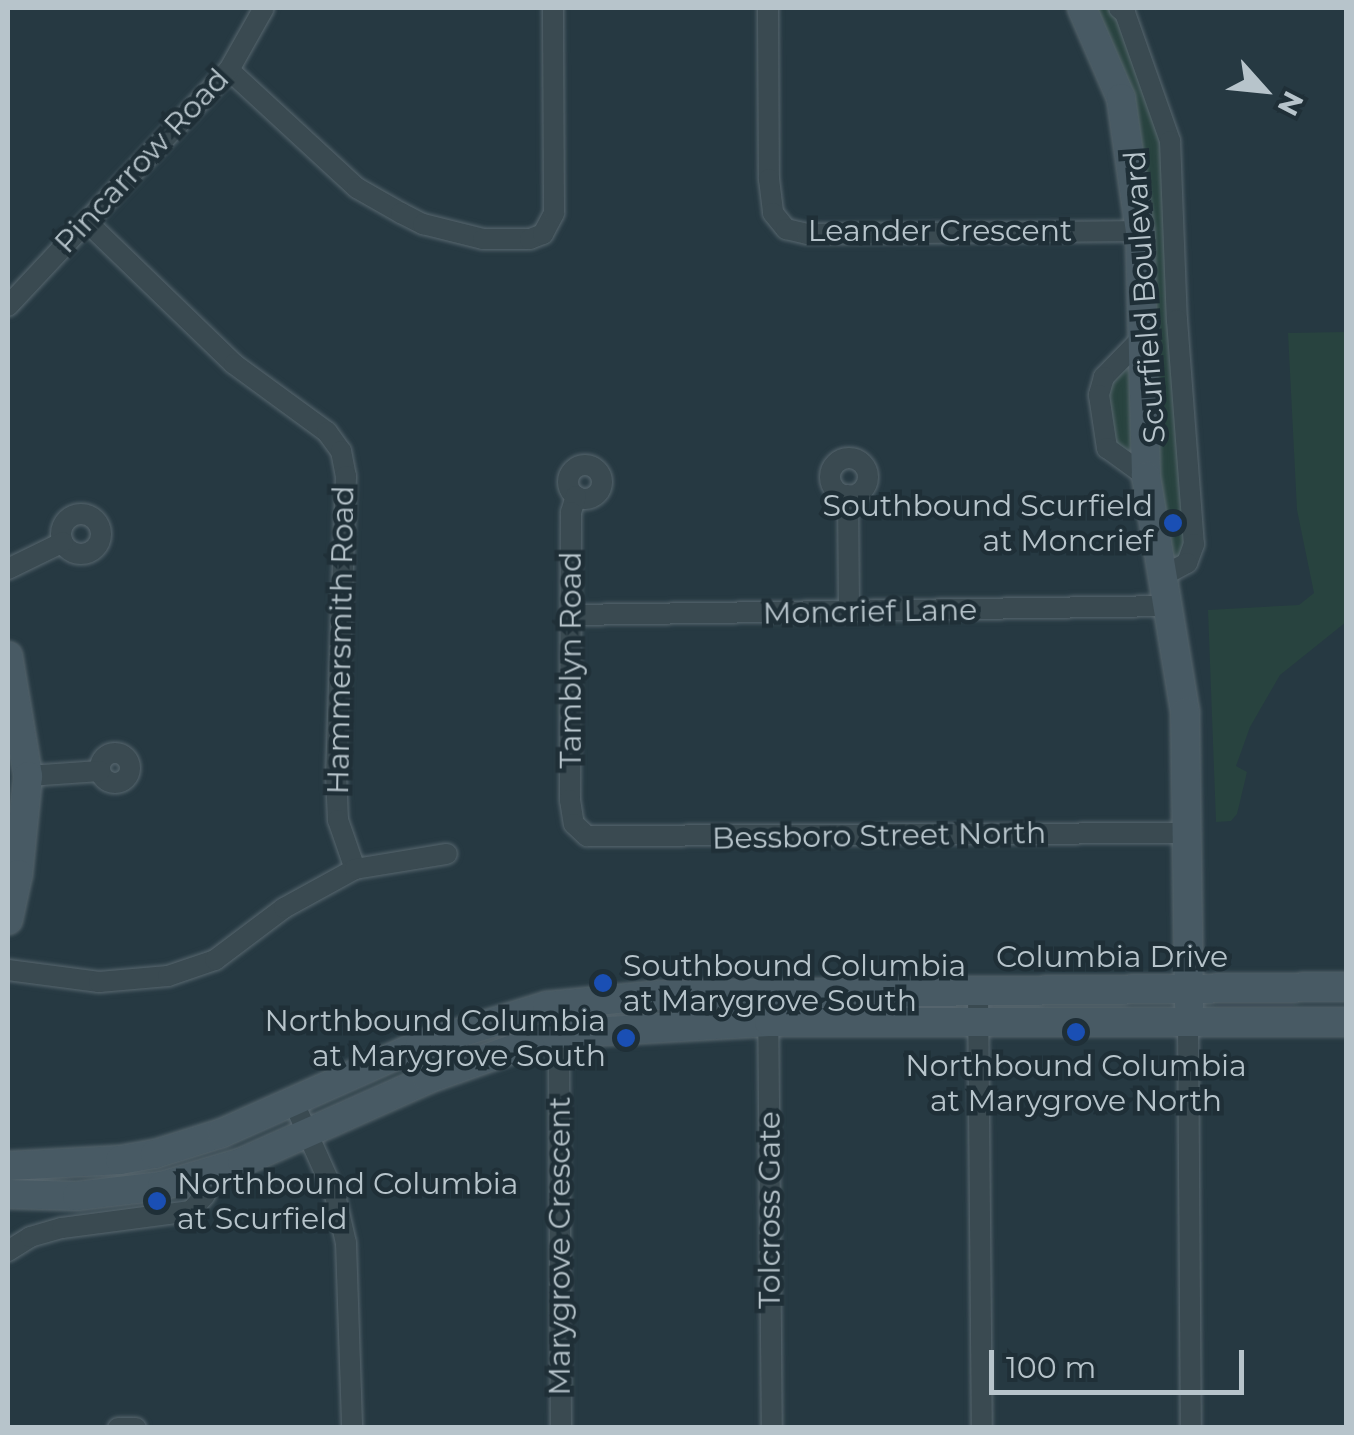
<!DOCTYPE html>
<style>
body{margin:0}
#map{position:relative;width:1354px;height:1435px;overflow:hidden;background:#263942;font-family:Montserrat,sans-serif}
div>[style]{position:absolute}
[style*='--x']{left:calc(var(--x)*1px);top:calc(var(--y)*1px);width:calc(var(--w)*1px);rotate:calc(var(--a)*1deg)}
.green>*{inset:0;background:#28433f}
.roads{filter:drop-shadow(0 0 2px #58676f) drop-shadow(0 0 2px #58676f)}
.street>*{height:20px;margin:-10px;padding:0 10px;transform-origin:10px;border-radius:10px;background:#3a4a51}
.street>.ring{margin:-10px;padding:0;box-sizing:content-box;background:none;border:20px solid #3a4a51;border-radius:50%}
.secondary>*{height:28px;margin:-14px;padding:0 14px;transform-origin:14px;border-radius:14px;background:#485a64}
.dots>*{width:28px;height:28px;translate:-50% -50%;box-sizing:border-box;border:5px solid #1f2f37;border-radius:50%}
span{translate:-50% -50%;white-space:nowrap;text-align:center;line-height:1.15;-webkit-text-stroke:9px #1f2f37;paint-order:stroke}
.street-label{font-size:30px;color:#b7c4cb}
.poi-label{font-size:30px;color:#b7c4cb}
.right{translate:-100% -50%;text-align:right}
.left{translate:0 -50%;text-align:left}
.frame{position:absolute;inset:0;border:10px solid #b7c4cb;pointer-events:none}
.north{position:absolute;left:1214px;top:40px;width:100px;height:100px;-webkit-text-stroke:8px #1f2f37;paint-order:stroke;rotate:117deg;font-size:28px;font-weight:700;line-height:40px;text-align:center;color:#b7c4cb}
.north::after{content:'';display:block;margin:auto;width:35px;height:45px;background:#b7c4cb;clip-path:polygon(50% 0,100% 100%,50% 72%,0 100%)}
.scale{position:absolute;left:989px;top:1350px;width:255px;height:45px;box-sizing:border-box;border:5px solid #b7c4cb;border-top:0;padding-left:12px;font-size:30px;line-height:35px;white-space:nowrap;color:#b7c4cb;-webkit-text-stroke:8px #1f2f37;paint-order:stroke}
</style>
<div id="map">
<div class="green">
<i style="clip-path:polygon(1082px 8px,1119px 8px,1170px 141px,1194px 544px,1163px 576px,1146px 476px,1107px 448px,1099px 395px,1140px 340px,1121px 98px)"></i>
<i style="clip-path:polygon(1346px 332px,1346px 622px,1280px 675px,1250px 727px,1236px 766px,1247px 772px,1237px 814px,1231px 821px,1216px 822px,1208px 610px,1299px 605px,1314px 593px,1297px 510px,1288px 333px)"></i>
</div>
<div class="roads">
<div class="street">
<i style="--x:768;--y:8;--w:171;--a:89.7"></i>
<i style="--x:769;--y:179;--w:34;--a:83"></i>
<i style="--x:773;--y:213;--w:21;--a:51"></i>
<i style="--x:786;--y:229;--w:22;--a:13"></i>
<i style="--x:807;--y:234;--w:333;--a:-0.5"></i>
<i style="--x:1119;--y:8;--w:8;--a:40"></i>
<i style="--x:1125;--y:13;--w:136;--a:70.6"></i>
<i style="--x:1170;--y:141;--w:179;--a:87.8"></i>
<i style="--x:1177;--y:320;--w:225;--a:85.7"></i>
<i style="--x:1194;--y:544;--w:20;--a:110"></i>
<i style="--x:1187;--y:563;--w:27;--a:152"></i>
<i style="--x:229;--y:70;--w:174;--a:42.7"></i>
<i style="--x:357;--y:188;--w:51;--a:29.6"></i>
<i style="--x:401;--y:213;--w:25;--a:27"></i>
<i style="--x:423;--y:224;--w:62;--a:14"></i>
<i style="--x:483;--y:239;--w:47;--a:0"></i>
<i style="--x:530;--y:239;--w:14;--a:-21"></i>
<i style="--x:543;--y:234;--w:24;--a:-62"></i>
<i style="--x:554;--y:213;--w:205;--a:-90.3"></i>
<i style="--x:88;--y:223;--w:203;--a:44"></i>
<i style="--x:234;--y:364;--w:115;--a:36.2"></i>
<i style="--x:327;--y:432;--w:24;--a:54"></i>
<i style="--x:341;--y:451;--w:25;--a:79"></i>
<i style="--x:346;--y:476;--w:297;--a:91.9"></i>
<i style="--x:336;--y:773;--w:47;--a:87.6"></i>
<i style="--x:338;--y:820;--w:52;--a:70.9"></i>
<i style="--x:8;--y:306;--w:323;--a:-46.9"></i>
<i style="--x:229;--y:70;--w:71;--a:-60.6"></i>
<i style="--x:1140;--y:340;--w:52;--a:134.2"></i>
<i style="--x:1104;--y:377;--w:19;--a:106"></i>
<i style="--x:1099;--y:395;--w:54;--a:81.4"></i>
<i style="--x:1107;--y:448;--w:48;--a:35.7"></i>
<i class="ring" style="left:830px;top:458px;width:18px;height:18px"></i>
<i class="ring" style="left:568px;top:465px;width:14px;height:14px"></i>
<i style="--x:848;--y:495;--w:116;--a:89.5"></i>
<i style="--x:576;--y:496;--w:17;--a:107"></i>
<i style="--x:571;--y:512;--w:288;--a:90.2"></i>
<i style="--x:570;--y:800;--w:24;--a:81"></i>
<i style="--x:574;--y:824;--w:18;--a:43"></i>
<i style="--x:587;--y:836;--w:603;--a:-0.29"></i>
<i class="ring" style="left:61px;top:514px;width:20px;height:20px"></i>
<i style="--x:8;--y:569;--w:61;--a:-26.1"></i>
<i style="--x:571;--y:615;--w:597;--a:-0.86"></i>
<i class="ring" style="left:100px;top:753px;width:10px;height:10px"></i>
<i style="--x:28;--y:776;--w:72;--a:-4"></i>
<i style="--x:8;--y:970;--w:92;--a:7.5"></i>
<i style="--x:99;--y:982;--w:69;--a:-5"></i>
<i style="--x:168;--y:976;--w:50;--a:-18.8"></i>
<i style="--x:215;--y:960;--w:86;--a:-37"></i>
<i style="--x:284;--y:908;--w:81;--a:-28.8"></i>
<i style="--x:355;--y:869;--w:93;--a:-9.3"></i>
<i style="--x:978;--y:991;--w:437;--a:89.5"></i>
<i style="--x:768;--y:993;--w:435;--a:89.5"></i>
<i style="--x:1188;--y:1022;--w:406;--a:89.6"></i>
<i style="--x:552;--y:1023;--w:36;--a:79"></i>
<i style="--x:559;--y:1058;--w:370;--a:89.7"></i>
<i style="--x:294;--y:1103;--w:101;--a:66"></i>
<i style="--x:335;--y:1195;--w:49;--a:77.1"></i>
<i style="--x:346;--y:1243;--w:185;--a:88.1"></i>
<i style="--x:8;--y:1251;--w:26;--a:-32"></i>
<i style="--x:30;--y:1237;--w:33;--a:-16"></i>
<i style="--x:62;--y:1228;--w:130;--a:-7.5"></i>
<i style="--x:191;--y:1211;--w:21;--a:-49"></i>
<i style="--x:205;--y:1195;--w:26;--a:-72"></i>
<i style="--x:118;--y:1428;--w:18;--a:0"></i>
</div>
<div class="secondary">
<i style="--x:1082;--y:8;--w:98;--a:66.6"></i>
<i style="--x:1121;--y:98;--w:134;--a:81.9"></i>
<i style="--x:1140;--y:231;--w:245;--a:88.6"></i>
<i style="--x:1146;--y:476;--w:239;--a:80.6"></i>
<i style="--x:1185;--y:712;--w:294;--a:89.2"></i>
<i style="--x:8;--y:656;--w:122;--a:80.5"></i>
<i style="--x:28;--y:776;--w:99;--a:95.8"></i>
<i style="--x:18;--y:874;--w:47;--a:102.3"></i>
<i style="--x:8;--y:1166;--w:112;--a:-3.1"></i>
<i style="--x:120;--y:1160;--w:36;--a:-10"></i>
<i style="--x:155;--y:1154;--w:70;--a:-17.4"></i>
<i style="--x:222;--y:1133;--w:217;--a:-24"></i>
<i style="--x:420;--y:1045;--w:133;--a:-17.1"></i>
<i style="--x:547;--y:1006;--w:112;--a:-5.7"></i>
<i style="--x:658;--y:995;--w:688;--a:-0.67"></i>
<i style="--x:8;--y:1194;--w:69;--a:1.7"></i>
<i style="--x:77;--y:1196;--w:86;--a:-6.7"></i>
<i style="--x:162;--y:1186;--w:84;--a:-16.7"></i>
<i style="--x:242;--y:1162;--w:204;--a:-24"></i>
<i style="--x:428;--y:1079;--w:135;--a:-19.5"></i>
<i style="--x:555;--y:1034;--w:214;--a:-3.2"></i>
<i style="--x:769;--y:1022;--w:577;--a:0"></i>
</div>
</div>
<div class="dots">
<i style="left:1173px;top:523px;background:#1a4fb4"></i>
<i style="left:603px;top:983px;background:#1a4fb4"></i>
<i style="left:1076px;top:1032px;background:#1a4fb4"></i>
<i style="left:626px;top:1038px;background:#1a4fb4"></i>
<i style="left:157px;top:1201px;background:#1a4fb4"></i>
</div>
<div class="street-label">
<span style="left:142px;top:161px;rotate:-47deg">Pincarrow Road</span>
<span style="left:940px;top:231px">Leander Crescent</span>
<span style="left:1145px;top:297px;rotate:-94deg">Scurfield Boulevard</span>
<span style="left:870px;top:612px;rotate:-1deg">Moncrief Lane</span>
<span style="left:341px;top:640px;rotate:-89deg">Hammersmith Road</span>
<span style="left:571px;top:660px;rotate:-90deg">Tamblyn Road</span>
<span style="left:879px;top:836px;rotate:-1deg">Bessboro Street North</span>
<span style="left:1112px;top:957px">Columbia Drive</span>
<span style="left:770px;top:1210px;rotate:-90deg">Tolcross Gate</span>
<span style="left:560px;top:1246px;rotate:-90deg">Marygrove Crescent</span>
</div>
<div class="poi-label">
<span class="right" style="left:1153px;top:523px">Southbound Scurfield<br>at Moncrief</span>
<span class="left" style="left:623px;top:983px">Southbound Columbia<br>at Marygrove South</span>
<span class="right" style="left:606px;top:1038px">Northbound Columbia<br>at Marygrove South</span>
<span style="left:1076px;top:1083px">Northbound Columbia<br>at Marygrove North</span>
<span class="left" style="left:177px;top:1201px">Northbound Columbia<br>at Scurfield</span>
</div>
<div class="frame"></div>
<div class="north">N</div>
<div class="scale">100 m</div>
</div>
